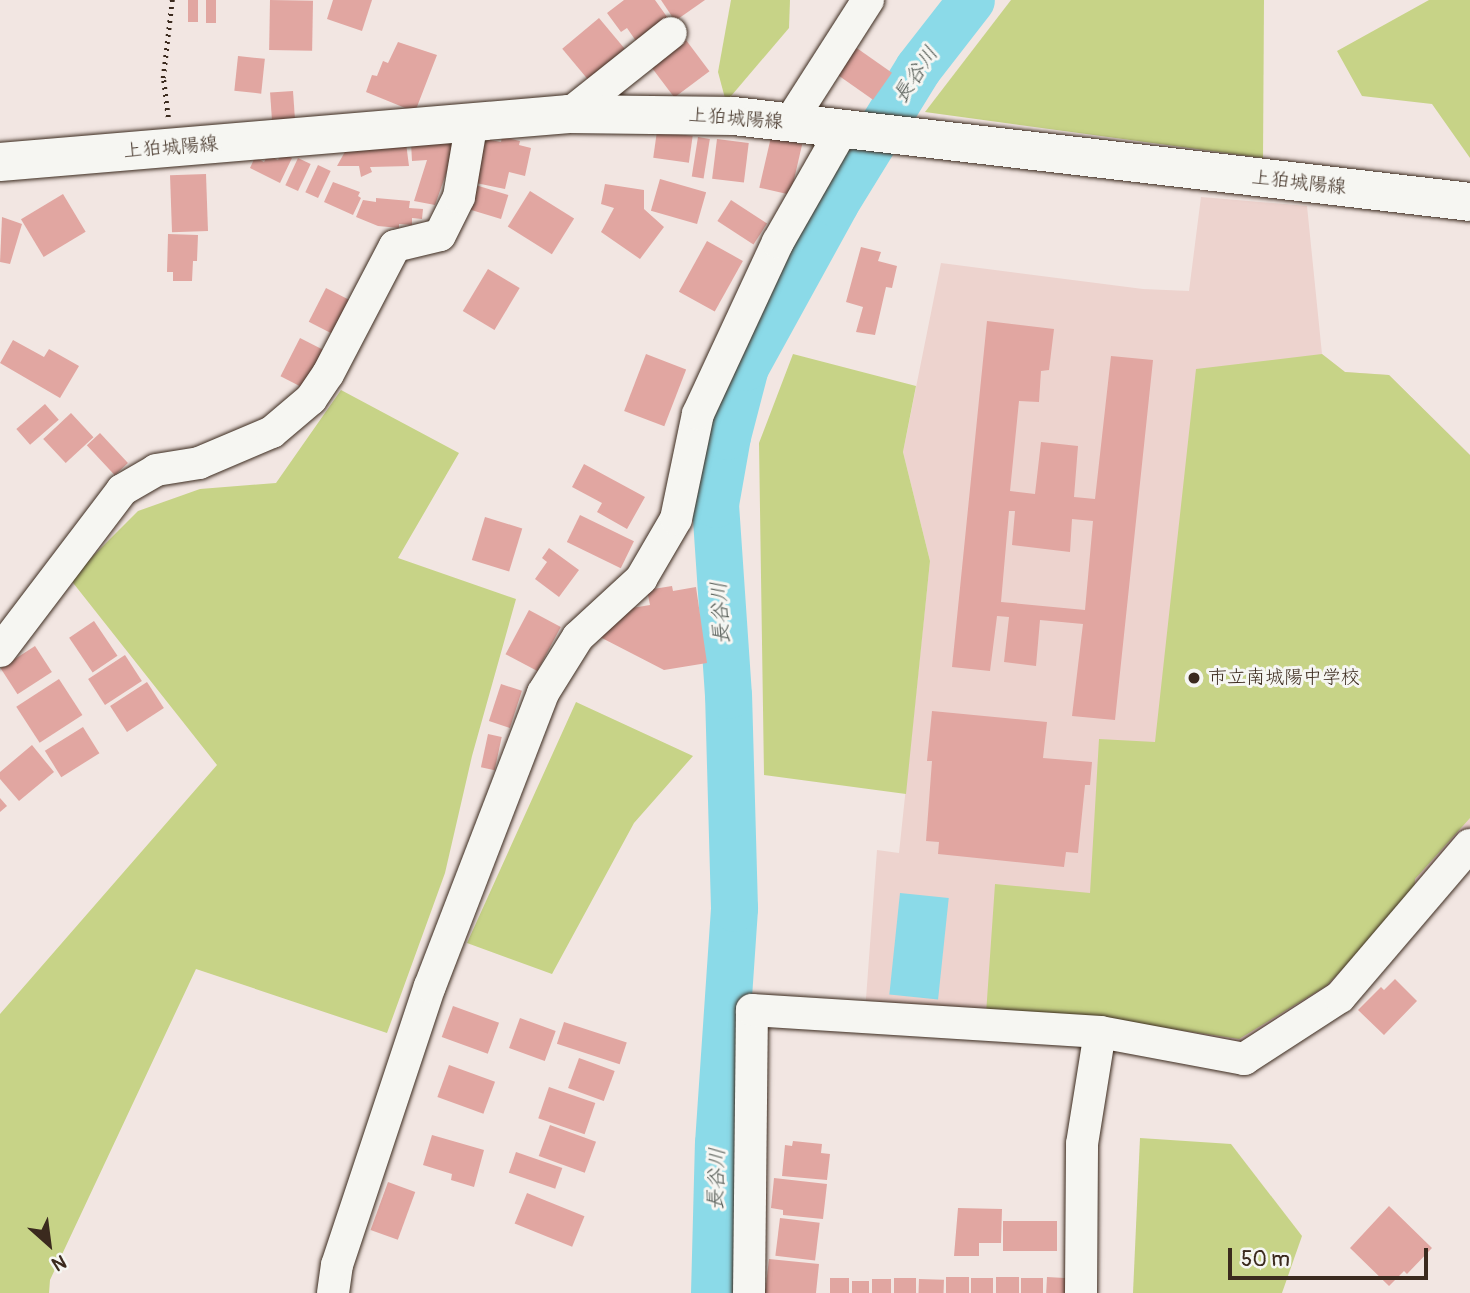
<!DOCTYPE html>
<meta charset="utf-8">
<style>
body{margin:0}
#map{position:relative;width:1470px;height:1293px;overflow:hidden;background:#f2e6e2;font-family:Pangolin,"Klee One",sans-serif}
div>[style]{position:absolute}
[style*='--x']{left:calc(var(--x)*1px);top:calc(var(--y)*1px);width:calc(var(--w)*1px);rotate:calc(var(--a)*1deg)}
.built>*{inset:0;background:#edd3ce}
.green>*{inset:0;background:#c7d387}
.water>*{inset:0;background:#8bdae8;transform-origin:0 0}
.river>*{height:47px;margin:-23.5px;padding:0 23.5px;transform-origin:23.5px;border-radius:23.5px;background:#8bdae8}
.building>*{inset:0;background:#e1a6a1;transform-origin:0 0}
.path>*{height:4.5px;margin-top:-2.25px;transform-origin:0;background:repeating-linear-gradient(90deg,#3b2a1e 0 2px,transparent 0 7px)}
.roads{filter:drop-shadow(0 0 2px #3b2a1e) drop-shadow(0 0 2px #3b2a1e)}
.minor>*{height:32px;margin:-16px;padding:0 16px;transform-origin:16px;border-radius:16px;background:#f6f6f2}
.major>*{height:38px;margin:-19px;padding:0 19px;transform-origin:19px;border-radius:19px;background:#f6f6f2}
.dots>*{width:19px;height:19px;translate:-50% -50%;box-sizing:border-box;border:4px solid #f6f6f2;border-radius:50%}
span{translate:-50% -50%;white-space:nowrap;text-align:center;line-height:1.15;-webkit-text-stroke:6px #f6f6f2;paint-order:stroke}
.street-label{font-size:19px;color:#3b2a1e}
.poi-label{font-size:19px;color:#3b2a1e}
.left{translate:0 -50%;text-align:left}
.water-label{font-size:21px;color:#4f5650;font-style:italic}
.north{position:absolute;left:14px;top:1209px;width:70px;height:70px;-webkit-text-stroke:5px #f6f6f2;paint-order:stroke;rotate:152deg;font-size:19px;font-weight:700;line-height:28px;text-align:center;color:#3b2a1e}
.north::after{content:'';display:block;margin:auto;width:24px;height:32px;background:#3b2a1e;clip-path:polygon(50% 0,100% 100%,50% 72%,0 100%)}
.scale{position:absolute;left:1228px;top:1248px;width:200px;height:32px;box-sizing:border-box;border:4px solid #3b2a1e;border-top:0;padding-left:9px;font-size:21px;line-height:24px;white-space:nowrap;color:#3b2a1e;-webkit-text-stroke:5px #f6f6f2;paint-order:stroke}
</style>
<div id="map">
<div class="built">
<i style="clip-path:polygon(1201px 197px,1307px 206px,1322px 354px,1345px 372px,1389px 375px,1470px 455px,1470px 834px,1330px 990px,1238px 1045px,865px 1012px,877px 850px,899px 853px,930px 561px,903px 452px,941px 263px,1143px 289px,1189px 291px)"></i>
</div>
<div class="green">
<i style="clip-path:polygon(731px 0,790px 0,789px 28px,726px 102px,718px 72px)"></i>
<i style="clip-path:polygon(1011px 0,1264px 0,1263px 158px,925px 112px)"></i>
<i style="clip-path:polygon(1429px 0,1470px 0,1470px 158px,1432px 104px,1362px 96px,1337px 51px)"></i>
<i style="clip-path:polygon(793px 354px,916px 386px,903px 452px,930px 561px,906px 794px,764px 775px,759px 443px)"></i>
<i style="clip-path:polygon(1322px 354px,1345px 372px,1389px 375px,1470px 455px,1470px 818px,1415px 879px,1414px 896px,1326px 986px,1239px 1039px,1126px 1022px,986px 1014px,995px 884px,1090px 893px,1099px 739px,1155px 742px,1196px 369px)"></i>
<i style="clip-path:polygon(341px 390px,459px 453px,398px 558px,516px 599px,472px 756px,445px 873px,387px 1033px,196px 969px,50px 1280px,49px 1293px,0 1293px,0 1014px,217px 765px,70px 579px,138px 511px,200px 489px,276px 483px)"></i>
<i style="clip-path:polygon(576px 702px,693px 756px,634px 823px,552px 974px,467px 943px)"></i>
<i style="clip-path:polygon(1140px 1138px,1231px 1144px,1302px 1236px,1282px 1293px,1133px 1293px)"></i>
</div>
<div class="water">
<i style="left:900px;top:893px;width:49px;height:102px;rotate:6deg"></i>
</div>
<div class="river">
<i style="--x:714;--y:1293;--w:150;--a:-88.5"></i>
<i style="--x:718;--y:1143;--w:236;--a:-86.1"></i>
<i style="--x:734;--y:908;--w:213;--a:-91.6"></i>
<i style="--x:728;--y:695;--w:191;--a:-93.9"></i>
<i style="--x:715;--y:504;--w:69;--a:-80"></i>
<i style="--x:727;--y:436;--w:71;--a:-75.4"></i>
<i style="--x:745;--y:367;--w:187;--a:-61.2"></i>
<i style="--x:835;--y:203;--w:158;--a:-58.4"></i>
<i style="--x:918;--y:68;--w:86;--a:-52.1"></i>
</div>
<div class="building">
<i style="left:188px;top:0;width:10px;height:22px"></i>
<i style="left:206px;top:0;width:10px;height:23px"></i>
<i style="left:270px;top:0;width:43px;height:50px;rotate:1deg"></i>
<i style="clip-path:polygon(333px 0,372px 0,362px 31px,327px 19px)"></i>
<i style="clip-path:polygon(624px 0,655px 0,670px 21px,636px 41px,627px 28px,621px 32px,607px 13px)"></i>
<i style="clip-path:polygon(661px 0,705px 0,675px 21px)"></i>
<i style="left:599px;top:18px;width:40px;height:48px;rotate:50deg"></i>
<i style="left:683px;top:36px;width:44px;height:44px;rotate:53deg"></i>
<i style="clip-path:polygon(398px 42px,437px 55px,415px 112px,366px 92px,372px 75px,377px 76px,383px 61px,388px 63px)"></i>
<i style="left:851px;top:44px;width:50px;height:33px;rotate:35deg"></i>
<i style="left:238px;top:56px;width:27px;height:35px;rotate:6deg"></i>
<i style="left:293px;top:91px;width:31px;height:23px;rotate:86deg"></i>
<i style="left:657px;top:131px;width:36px;height:27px;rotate:8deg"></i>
<i style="clip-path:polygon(502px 137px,520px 141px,519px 145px,531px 148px,525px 176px,509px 172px,505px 189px,476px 183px,485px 139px,501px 142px)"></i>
<i style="left:698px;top:137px;width:12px;height:40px;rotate:9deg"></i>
<i style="left:771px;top:137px;width:32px;height:52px;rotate:13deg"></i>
<i style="left:717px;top:139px;width:32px;height:40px;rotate:7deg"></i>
<i style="clip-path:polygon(458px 140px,435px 205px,414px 201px,427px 160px,412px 161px,411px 143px)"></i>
<i style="clip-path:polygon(406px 143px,409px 166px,370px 167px,372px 172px,361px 177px,359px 166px,337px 166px,347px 148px)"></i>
<i style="clip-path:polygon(281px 153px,292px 158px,280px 183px,250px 168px,255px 157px,264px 162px,268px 155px,278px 160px)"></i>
<i style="left:298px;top:158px;width:14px;height:30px;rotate:25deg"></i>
<i style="left:318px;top:165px;width:14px;height:30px;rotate:25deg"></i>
<i style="left:206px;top:174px;width:57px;height:36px;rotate:88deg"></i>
<i style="left:660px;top:179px;width:48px;height:33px;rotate:16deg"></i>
<i style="clip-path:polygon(333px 182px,360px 192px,358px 196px,361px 198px,353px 215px,324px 202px)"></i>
<i style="left:472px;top:184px;width:38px;height:25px;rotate:17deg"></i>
<i style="clip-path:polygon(605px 184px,644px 190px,644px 209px,664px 227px,640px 259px,601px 232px,614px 208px,601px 204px)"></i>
<i style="left:530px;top:191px;width:52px;height:42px;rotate:32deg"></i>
<i style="left:63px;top:194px;width:44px;height:49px;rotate:59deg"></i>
<i style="clip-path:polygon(376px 198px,410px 201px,409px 208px,423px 209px,422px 219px,412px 218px,412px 225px,399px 224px,399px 228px,378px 226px,356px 217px,363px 200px,376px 202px)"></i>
<i style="left:731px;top:200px;width:43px;height:25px;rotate:33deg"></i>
<i style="clip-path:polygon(2px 217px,22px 224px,10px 264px,0 262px)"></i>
<i style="clip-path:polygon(168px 234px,198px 235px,197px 261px,193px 261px,192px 281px,173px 281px,173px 272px,167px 272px)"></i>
<i style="left:707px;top:241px;width:41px;height:58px;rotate:29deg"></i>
<i style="clip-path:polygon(861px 247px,881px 252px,878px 261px,897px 266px,892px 288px,886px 287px,875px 335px,856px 332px,863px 307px,846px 302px)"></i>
<i style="left:488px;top:269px;width:37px;height:49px;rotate:31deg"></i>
<i style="left:326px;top:288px;width:28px;height:38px;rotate:27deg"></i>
<i style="clip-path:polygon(evenodd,987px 321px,1054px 329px,1049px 370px,1041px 371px,1039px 402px,1019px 401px,1010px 491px,1035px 494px,1041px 442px,1078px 446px,1074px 497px,1095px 499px,1111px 356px,1153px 360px,1115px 720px,1072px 716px,1083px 624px,1040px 620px,1036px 666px,1004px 662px,1009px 617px,997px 616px,990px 671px,952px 667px,987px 321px,1009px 511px,1015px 511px,1012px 545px,1070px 552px,1072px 519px,1093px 521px,1085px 610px,1001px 602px,1009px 511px)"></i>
<i style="left:300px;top:338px;width:27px;height:43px;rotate:27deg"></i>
<i style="clip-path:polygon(13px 340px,44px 357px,49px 349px,79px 366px,60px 398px,0 363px)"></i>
<i style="left:646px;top:354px;width:43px;height:61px;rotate:21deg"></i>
<i style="left:45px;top:404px;width:21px;height:38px;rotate:49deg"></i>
<i style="left:71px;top:413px;width:33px;height:38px;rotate:47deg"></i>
<i style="left:100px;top:433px;width:41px;height:18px;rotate:47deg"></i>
<i style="clip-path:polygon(584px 464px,645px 497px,627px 529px,597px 512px,602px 503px,572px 487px)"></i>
<i style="left:580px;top:515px;width:60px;height:30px;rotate:26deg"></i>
<i style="left:485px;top:517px;width:39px;height:45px;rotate:17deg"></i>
<i style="clip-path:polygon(549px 548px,579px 570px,559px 597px,535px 579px,547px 562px,542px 558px)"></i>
<i style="clip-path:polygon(672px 586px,673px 591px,696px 587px,707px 663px,664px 670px,598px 636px,626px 609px,650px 605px,647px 590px)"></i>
<i style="left:529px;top:610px;width:36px;height:50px;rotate:28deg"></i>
<i style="left:94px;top:621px;width:42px;height:30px;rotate:56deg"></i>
<i style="left:35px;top:646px;width:31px;height:41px;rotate:57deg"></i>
<i style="left:125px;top:655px;width:31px;height:44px;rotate:57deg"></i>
<i style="left:59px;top:679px;width:43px;height:51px;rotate:57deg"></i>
<i style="left:147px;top:682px;width:31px;height:44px;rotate:57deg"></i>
<i style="left:501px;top:684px;width:22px;height:39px;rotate:18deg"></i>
<i style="clip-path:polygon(932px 711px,1047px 722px,1043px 758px,1092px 762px,1090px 785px,1085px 785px,1078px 853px,1066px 852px,1064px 867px,938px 854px,939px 842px,926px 841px,932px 761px,927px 761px)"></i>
<i style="left:83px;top:727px;width:31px;height:45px;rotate:58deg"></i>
<i style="left:488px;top:734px;width:14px;height:34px;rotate:12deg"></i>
<i style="clip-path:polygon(32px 745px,54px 772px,19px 801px,0 779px,0 772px)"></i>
<i style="clip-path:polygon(0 798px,7px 806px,0 812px)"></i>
<i style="clip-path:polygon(1395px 979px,1417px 1001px,1384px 1035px,1358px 1010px,1381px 987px,1384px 990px)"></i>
<i style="left:453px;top:1006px;width:49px;height:33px;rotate:20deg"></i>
<i style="left:520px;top:1018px;width:38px;height:32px;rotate:20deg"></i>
<i style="left:564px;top:1022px;width:66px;height:23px;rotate:18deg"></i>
<i style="left:579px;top:1058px;width:38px;height:32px;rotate:20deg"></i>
<i style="left:449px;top:1065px;width:49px;height:34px;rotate:20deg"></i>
<i style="left:549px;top:1087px;width:49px;height:33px;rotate:19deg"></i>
<i style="left:550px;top:1125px;width:49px;height:33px;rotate:20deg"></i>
<i style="clip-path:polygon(432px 1135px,484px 1150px,474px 1187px,451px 1180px,452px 1174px,423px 1165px)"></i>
<i style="clip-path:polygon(793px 1141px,822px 1144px,821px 1153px,830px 1154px,827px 1180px,782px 1176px,785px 1145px,792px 1146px)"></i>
<i style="left:516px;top:1152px;width:49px;height:22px;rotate:19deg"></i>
<i style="clip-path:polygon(774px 1178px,827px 1184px,823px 1219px,783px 1215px,783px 1210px,771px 1208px)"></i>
<i style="left:388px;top:1182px;width:29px;height:51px;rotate:20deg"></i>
<i style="left:527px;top:1193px;width:62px;height:33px;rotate:22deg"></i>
<i style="clip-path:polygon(1389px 1206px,1432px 1248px,1407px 1274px,1404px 1271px,1389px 1286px,1350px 1248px)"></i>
<i style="clip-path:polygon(958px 1208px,1002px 1209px,1001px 1243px,979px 1243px,979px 1256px,954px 1256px)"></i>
<i style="left:780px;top:1218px;width:40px;height:38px;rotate:7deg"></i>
<i style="left:1003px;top:1221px;width:54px;height:30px"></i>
<i style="clip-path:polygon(769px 1259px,819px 1264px,816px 1293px,765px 1293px)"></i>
<i style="left:946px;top:1277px;width:23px;height:16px"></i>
<i style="left:996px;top:1277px;width:23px;height:16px"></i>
<i style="left:1047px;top:1277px;width:22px;height:16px;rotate:3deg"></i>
<i style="left:830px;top:1278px;width:19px;height:15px"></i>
<i style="left:894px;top:1278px;width:22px;height:15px"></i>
<i style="left:971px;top:1278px;width:22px;height:15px"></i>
<i style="left:1021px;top:1278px;width:22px;height:15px"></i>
<i style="left:872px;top:1279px;width:19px;height:14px"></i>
<i style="left:919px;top:1279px;width:25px;height:14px;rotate:2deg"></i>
<i style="left:852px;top:1281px;width:17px;height:12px"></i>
</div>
<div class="path">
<i style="--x:168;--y:117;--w:39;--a:-97"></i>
<i style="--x:163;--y:78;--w:79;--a:-83.4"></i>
</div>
<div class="roads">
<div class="minor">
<i style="--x:569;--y:114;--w:130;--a:-38.5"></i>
<i style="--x:790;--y:122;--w:145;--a:-57.4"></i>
<i style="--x:0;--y:651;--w:202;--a:-52.8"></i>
<i style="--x:122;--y:490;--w:39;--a:-30"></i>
<i style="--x:156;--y:470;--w:44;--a:-9.2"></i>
<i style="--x:199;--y:463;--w:79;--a:-23"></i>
<i style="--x:272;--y:432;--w:51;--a:-40.2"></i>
<i style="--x:311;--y:399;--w:30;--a:-56"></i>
<i style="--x:328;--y:374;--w:144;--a:-62.4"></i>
<i style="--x:395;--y:246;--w:46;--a:-13.7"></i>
<i style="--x:440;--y:235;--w:42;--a:-63.4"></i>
<i style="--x:459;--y:197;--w:77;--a:-80.3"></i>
<i style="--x:333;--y:1293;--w:28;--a:-82"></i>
<i style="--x:337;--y:1265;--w:294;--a:-71.6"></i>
<i style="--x:430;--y:986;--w:314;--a:-68.9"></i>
<i style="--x:543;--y:693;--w:66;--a:-58"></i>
<i style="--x:578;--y:637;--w:86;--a:-42.6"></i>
<i style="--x:641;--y:579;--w:69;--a:-59.7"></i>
<i style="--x:676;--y:519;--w:107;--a:-78.2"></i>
<i style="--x:698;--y:414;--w:190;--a:-65.1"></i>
<i style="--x:778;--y:242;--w:131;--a:-60.3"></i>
<i style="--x:749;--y:1293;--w:283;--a:-89.4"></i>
<i style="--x:752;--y:1010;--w:349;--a:3.6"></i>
<i style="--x:1100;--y:1032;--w:147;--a:10.6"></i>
<i style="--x:1244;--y:1059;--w:114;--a:-32.9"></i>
<i style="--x:1340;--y:997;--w:200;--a:-49.5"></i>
<i style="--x:1081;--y:1293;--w:149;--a:-89.6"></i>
<i style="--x:1082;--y:1144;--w:113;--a:-80.9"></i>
</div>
<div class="major">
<i style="--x:0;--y:162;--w:571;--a:-4.82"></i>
<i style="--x:569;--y:114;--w:165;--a:0.7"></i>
<i style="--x:734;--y:116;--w:741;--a:6.66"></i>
</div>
</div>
<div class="dots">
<i style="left:1194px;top:678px;background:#3b2a1e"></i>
</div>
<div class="street-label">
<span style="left:736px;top:119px;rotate:4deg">上狛城陽線</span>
<span style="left:171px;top:148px;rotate:-5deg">上狛城陽線</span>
<span style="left:1299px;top:183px;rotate:6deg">上狛城陽線</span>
</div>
<div class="poi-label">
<span class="left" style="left:1208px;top:678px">市立南城陽中学校</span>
</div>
<div class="water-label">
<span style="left:916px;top:75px;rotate:-56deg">長谷川</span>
<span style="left:721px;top:613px;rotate:-93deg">長谷川</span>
<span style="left:717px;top:1179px;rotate:-88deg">長谷川</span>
</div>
<div class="north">N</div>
<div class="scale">50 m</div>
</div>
